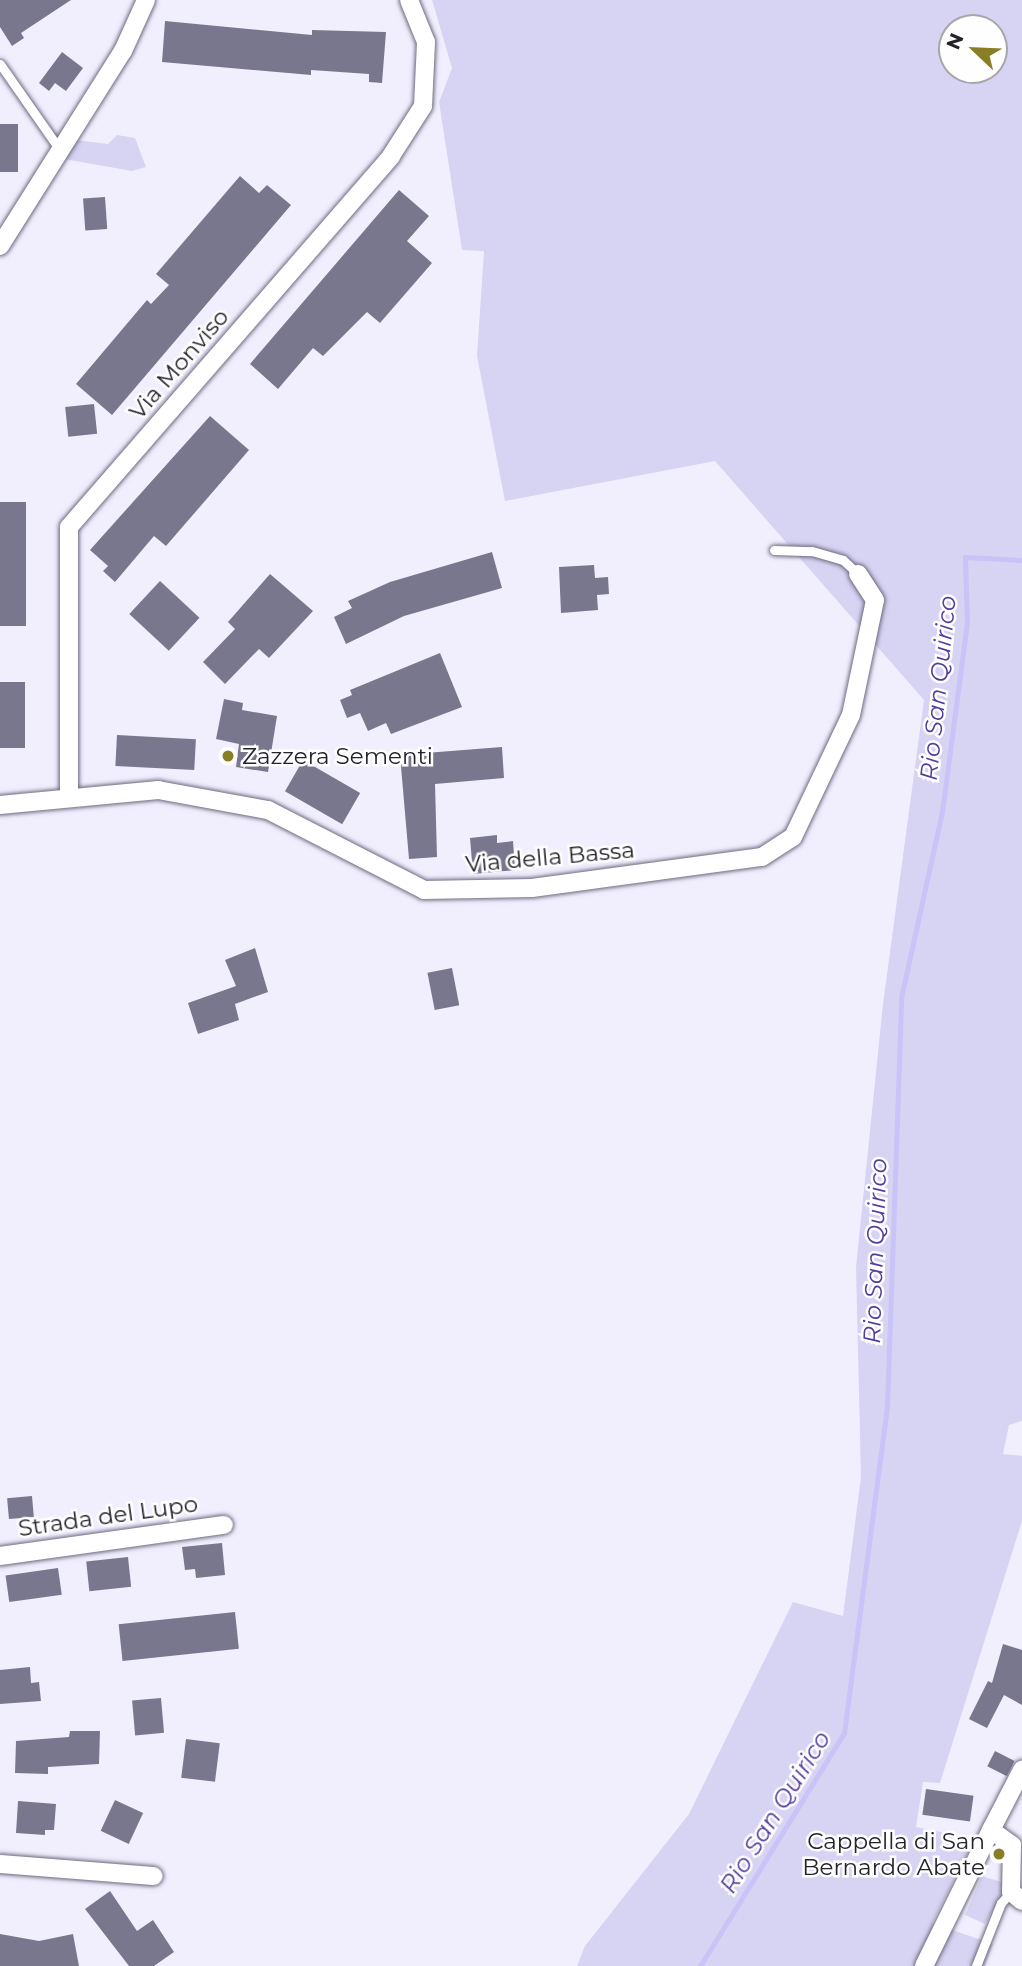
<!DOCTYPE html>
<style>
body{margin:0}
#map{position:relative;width:1022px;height:1966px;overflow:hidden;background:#f1effe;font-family:Montserrat,sans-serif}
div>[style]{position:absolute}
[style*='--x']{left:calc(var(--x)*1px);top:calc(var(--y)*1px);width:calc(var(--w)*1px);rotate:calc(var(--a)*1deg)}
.green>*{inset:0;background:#d7d3f3}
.stream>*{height:5px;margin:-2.5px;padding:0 2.5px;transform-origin:2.5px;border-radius:2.5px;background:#c9c3f7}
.building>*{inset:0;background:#79778d;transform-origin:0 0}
.roads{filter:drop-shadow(0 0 2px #6d6b80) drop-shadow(0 0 2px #6d6b80)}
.lane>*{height:9px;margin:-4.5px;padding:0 4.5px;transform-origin:4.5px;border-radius:4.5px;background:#fff}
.street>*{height:18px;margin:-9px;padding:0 9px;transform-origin:9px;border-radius:9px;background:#fff}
.dots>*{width:19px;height:19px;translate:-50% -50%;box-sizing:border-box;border:4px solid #fefefe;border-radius:50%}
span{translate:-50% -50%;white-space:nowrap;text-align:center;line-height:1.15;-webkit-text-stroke:5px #fefefe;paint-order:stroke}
.street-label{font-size:23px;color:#24232c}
.poi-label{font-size:23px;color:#24232c}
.left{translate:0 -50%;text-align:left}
.right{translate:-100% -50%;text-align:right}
.water-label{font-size:24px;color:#543c9d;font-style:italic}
.north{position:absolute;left:938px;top:14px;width:70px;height:70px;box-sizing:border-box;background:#fefefe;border:2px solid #a7a6aa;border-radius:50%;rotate:293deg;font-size:19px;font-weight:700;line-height:28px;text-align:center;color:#24232c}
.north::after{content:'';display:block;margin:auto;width:24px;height:32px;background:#897e25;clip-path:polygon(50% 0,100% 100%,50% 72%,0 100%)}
</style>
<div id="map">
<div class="green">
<i style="clip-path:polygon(evenodd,432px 0,1022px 0,1022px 1421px,1009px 1425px,1003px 1454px,1022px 1456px,1022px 1521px,940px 1783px,923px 1782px,916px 1827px,975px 1839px,932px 1923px,993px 1944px,985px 1966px,577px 1966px,585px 1946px,689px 1814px,793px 1602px,843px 1616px,861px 1477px,856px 1267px,883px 1004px,924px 700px,715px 461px,505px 501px,477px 356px,484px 251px,462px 250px,439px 102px,452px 68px,432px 0,952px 28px,994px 28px,994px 70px,952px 70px,952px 28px)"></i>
<i style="clip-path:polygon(117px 135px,135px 138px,146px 167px,132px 171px,64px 159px,75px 140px,108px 144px)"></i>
<i style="clip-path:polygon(982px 1876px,1008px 1884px,985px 1924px,965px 1915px)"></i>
</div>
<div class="stream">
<i style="--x:700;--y:1966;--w:274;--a:-58.3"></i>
<i style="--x:844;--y:1733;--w:330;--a:-82.5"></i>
<i style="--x:887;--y:1406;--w:408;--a:-88"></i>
<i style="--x:901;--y:998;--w:190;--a:-77.6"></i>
<i style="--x:942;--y:812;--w:192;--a:-82.5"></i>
<i style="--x:967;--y:622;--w:65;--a:-91.8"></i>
<i style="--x:965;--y:557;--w:57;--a:3"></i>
</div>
<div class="building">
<i style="clip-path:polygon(0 0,71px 0,21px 33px,24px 38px,12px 46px,0 27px)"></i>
<i style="clip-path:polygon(165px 21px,312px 35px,312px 30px,386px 32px,382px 83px,369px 82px,369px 74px,311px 70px,311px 75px,162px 62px)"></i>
<i style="clip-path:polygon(62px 52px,83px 68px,66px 91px,55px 83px,49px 91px,39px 83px)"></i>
<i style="left:0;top:124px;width:18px;height:48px"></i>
<i style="clip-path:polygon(240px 176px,259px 193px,267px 185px,291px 205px,112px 415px,76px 384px,147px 300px,151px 304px,169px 285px,156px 274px)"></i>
<i style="clip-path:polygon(399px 190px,429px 216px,407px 241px,432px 263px,380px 323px,367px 312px,323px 356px,313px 348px,278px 389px,250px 364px)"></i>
<i style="left:105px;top:197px;width:32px;height:22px;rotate:86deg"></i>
<i style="left:94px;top:404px;width:30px;height:29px;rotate:84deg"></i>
<i style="clip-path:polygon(210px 416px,249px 450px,166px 546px,154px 536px,115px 582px,103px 571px,108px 566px,90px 550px)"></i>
<i style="left:0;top:502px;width:26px;height:124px"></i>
<i style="clip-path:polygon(492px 552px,502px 588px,404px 616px,346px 644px,334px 617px,352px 608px,348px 601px,390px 582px)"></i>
<i style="clip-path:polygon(594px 565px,595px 578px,608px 577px,609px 594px,597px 595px,598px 610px,561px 613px,559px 567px)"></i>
<i style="clip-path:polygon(270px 574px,313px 611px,269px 658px,259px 649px,225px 684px,203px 662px,235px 629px,228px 622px)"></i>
<i style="left:160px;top:581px;width:54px;height:45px;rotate:43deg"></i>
<i style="clip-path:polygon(440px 653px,462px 707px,391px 734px,386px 723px,368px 731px,360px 713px,347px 718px,340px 700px,352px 695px,350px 690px)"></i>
<i style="left:0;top:682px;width:25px;height:66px"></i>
<i style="clip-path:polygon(224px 699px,243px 703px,242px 710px,277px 716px,268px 772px,236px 767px,239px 744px,216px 739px)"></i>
<i style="left:117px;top:735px;width:79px;height:31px;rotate:3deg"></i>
<i style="clip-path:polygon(502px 747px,504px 778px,435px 784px,437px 857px,409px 859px,400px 755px)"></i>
<i style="left:303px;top:760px;width:66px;height:36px;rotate:30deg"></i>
<i style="clip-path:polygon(497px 835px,497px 843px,513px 841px,515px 870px,473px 874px,470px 838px)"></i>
<i style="clip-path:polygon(255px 948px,268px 992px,235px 1004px,239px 1020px,198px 1034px,188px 1003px,236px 986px,225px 960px)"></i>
<i style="left:452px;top:968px;width:38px;height:25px;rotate:79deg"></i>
<i style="left:32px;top:1496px;width:21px;height:25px;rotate:85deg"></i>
<i style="clip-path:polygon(222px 1543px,225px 1575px,196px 1578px,195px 1569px,185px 1570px,182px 1547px)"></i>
<i style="left:128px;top:1557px;width:30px;height:42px;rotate:84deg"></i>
<i style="left:58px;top:1568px;width:27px;height:53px;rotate:82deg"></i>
<i style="left:235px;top:1612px;width:37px;height:117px;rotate:84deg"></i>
<i style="clip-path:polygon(1003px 1644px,1022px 1650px,1022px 1705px,1004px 1695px,987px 1728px,969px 1719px,988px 1681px,992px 1683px)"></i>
<i style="clip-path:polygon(30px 1667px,31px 1683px,39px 1682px,41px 1701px,0 1704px,0 1670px)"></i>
<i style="left:161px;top:1698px;width:35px;height:29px;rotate:85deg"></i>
<i style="clip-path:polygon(70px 1731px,100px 1731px,99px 1764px,48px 1767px,48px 1774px,15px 1773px,16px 1741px,69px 1737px)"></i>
<i style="left:186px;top:1739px;width:34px;height:39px;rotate:7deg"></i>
<i style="left:995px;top:1751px;width:22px;height:17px;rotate:27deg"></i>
<i style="left:926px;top:1789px;width:48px;height:26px;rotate:8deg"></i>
<i style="left:115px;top:1800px;width:31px;height:34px;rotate:25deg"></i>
<i style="clip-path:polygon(18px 1801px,56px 1804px,54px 1830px,45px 1830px,45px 1835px,16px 1833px)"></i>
<i style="clip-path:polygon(110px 1891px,137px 1931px,153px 1920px,174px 1952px,154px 1966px,129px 1966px,85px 1909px)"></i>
<i style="clip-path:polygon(0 1934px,39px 1941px,73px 1934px,79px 1966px,0 1966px)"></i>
</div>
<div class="roads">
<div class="lane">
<i style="--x:0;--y:64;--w:105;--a:55.1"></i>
<i style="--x:774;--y:550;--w:38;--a:2"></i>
<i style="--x:812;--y:551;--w:32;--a:16"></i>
<i style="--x:843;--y:560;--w:21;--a:43"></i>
<i style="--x:976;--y:1966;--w:68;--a:-68.4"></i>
<i style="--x:1001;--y:1903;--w:15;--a:-48"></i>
</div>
<div class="street">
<i style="--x:0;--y:246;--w:231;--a:-57.8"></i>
<i style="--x:123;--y:51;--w:56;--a:-65.7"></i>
<i style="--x:69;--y:797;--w:270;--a:-90"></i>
<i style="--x:69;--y:527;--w:491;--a:-49"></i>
<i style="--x:391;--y:156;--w:59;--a:-57.4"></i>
<i style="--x:423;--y:106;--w:64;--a:-87.3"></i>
<i style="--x:426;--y:42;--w:45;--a:-112"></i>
<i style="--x:0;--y:805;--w:159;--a:-5.4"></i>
<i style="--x:158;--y:790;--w:112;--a:10.3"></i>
<i style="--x:268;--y:810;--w:175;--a:27.1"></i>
<i style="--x:424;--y:890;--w:108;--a:-1.1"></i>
<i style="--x:532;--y:888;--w:232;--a:-7.7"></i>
<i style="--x:762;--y:857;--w:37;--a:-33"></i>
<i style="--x:793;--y:837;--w:135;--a:-64.6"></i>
<i style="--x:851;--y:715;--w:117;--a:-78.2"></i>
<i style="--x:875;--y:600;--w:31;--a:-123"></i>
<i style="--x:0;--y:1556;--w:226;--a:-7.9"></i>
<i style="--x:991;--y:1830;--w:68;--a:-62.7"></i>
<i style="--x:0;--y:1864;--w:154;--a:4.5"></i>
<i style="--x:924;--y:1966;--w:152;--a:-63.8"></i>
<i style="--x:991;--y:1830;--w:26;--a:36"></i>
<i style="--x:1012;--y:1845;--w:47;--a:91.2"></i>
<i style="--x:1011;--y:1892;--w:14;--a:39"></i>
</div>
</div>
<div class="dots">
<i style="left:228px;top:756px;background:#897e25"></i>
<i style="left:999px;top:1854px;background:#897e25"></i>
</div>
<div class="street-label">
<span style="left:179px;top:364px;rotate:-49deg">Via Monviso</span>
<span style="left:550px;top:857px;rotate:-5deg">Via della Bassa</span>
<span style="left:108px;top:1516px;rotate:-8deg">Strada del Lupo</span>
</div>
<div class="poi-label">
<span class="left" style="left:242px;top:756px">Zazzera Sementi</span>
<span class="right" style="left:985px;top:1854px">Cappella di San<br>Bernardo Abate</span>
</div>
<div class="water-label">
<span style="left:938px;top:688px;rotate:-84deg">Rio San Quirico</span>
<span style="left:875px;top:1251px;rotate:-88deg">Rio San Quirico</span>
<span style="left:775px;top:1812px;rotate:-58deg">Rio San Quirico</span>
</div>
<div class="north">N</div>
</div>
